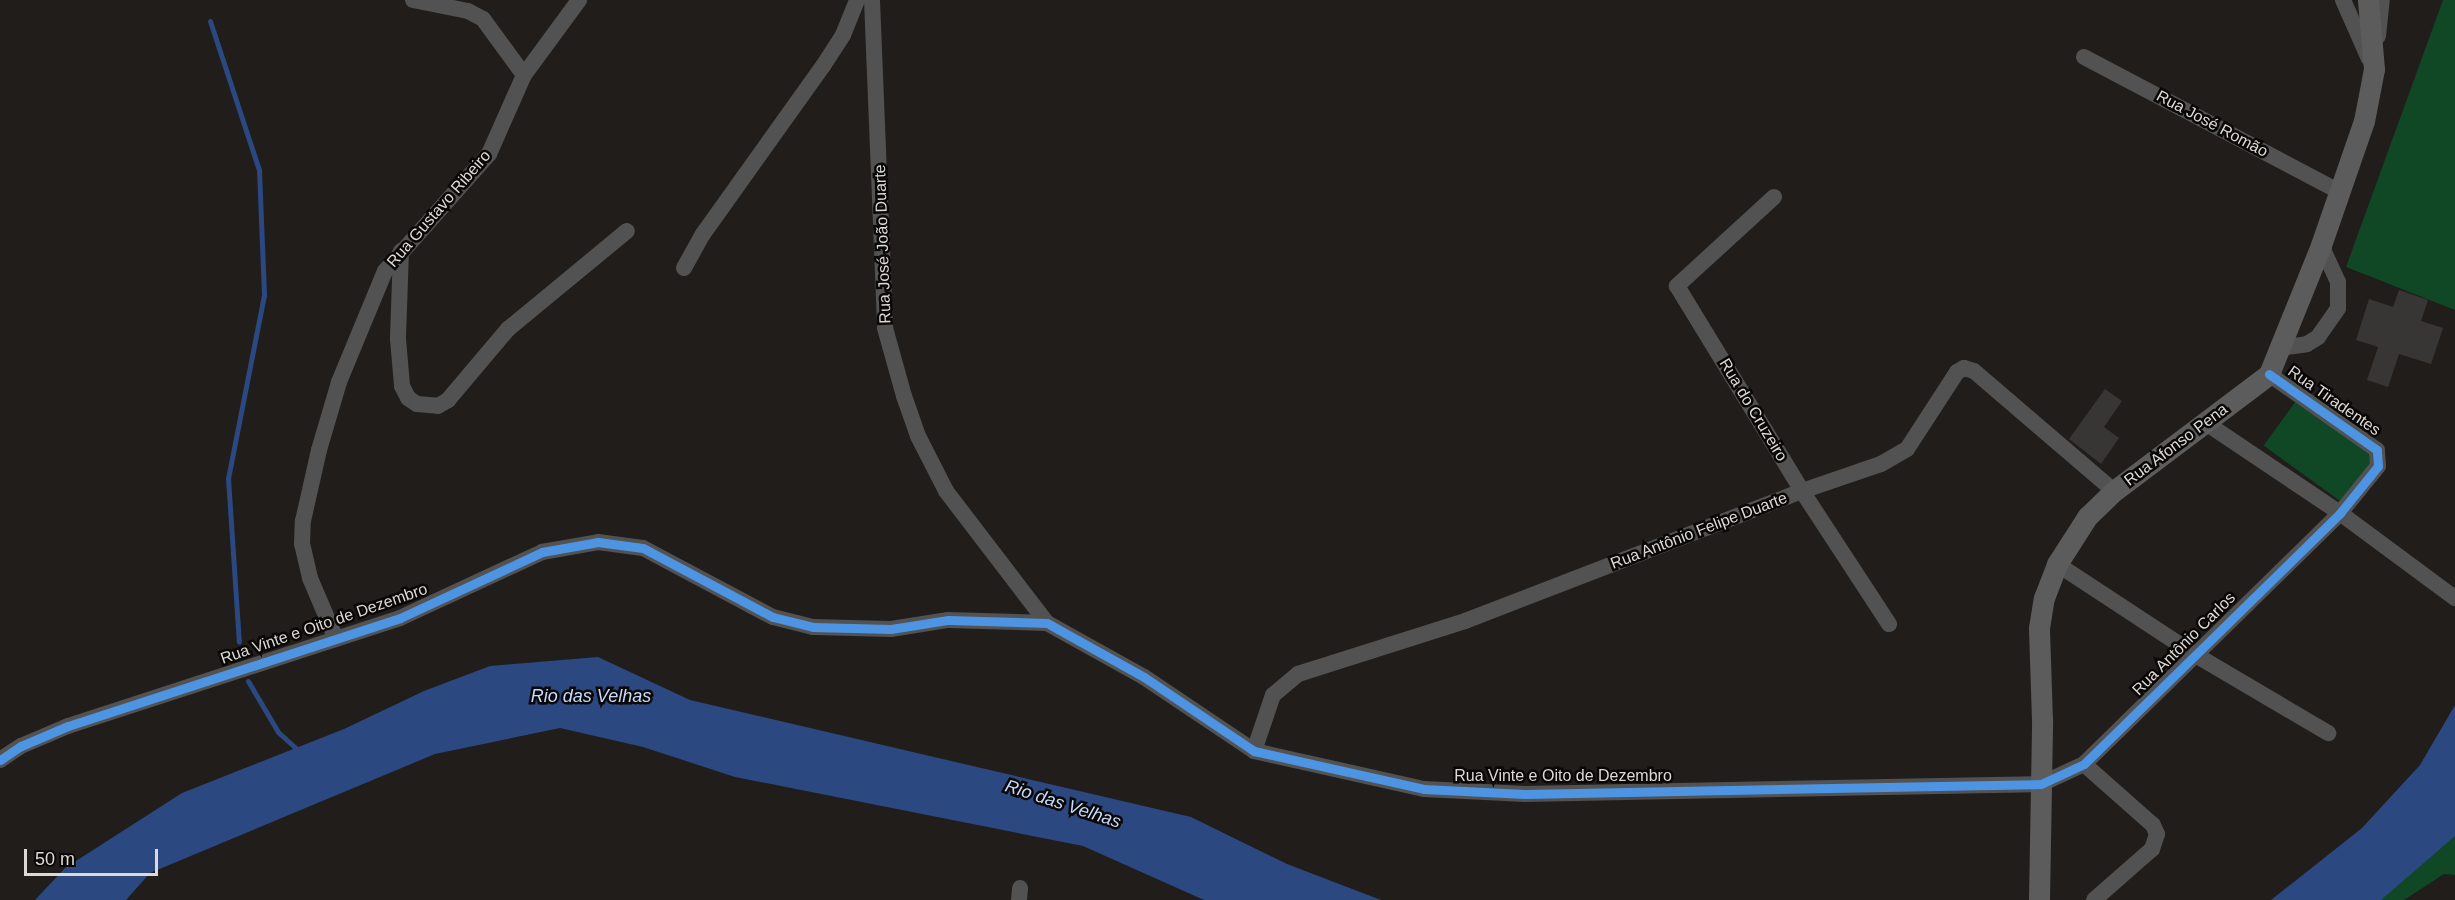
<!DOCTYPE html>
<meta charset="utf-8">
<style>
body{margin:0}
#map{position:relative;width:2455px;height:900px;overflow:hidden;background:#201d1b;font-family:Arial,sans-serif}
div>[style]{position:absolute}
[style*='--x']{left:calc(var(--x)*1px);top:calc(var(--y)*1px);width:calc(var(--w)*1px);rotate:calc(var(--a)*1deg)}
.green>*{inset:0;background:#104725;transform-origin:0 0}
.water>*{inset:0;background:#2b4880}
.stream>*{height:5px;margin:-2.5px;padding:0 2.5px;transform-origin:2.5px;border-radius:2.5px;background:#2b4880}
.building>*{inset:0;background:#383634}
.minor>*{height:16px;margin:-8px;padding:0 8px;transform-origin:8px;border-radius:8px;background:#515251}
.major>*{height:21px;margin:-10.5px;padding:0 10.5px;transform-origin:10.5px;border-radius:10.5px;background:#5c5c5c}
.cycleway>*{height:9px;margin:-4.5px;padding:0 4.5px;transform-origin:4.5px;border-radius:4.5px;background:#4d94e3}
span{translate:-50% -50%;white-space:nowrap;text-align:center;line-height:1.15;-webkit-text-stroke:5px #0a0806;paint-order:stroke}
.street-label{font-size:16px;color:#dcd9d6}
.water-label{font-size:18px;color:#c5daff;font-style:italic}
.scale{position:absolute;left:24px;top:849px;width:134px;height:27px;box-sizing:border-box;border:3px solid #dcd9d6;border-top:0;padding-left:8px;font-size:18px;line-height:21px;white-space:nowrap;color:#dcd9d6;-webkit-text-stroke:4px #0a0806;paint-order:stroke}
</style>
<div id="map">
<div class="green">
<i style="clip-path:polygon(2443px 0,2455px 0,2455px 310px,2346px 267px)"></i>
<i style="left:2296px;top:401px;width:97px;height:55px;rotate:36deg"></i>
<i style="clip-path:polygon(2455px 795px,2455px 875px,2444px 874px,2404px 900px,2356px 900px)"></i>
</div>
<div class="water">
<i style="clip-path:polygon(598px 657px,690px 700px,1191px 817px,1287px 864px,1381px 900px,1204px 900px,1083px 846px,735px 777px,643px 747px,560px 728px,435px 754px,150px 873px,126px 900px,35px 900px,65px 868px,182px 793px,344px 729px,424px 691px,490px 666px)"></i>
<i style="clip-path:polygon(2455px 705px,2455px 836px,2381px 900px,2271px 900px,2362px 828px,2420px 765px)"></i>
</div>
<div class="stream">
<i style="--x:210;--y:21;--w:157;--a:71.8"></i>
<i style="--x:259;--y:170;--w:125;--a:87.7"></i>
<i style="--x:264;--y:295;--w:187;--a:101.1"></i>
<i style="--x:228;--y:478;--w:164;--a:86.2"></i>
<i style="--x:248;--y:681;--w:59;--a:59.5"></i>
<i style="--x:278;--y:732;--w:28;--a:42"></i>
</div>
<div class="building">
<i style="clip-path:polygon(2399px 290px,2428px 300px,2421px 321px,2443px 328px,2431px 364px,2399px 354px,2388px 387px,2367px 380px,2378px 347px,2356px 340px,2369px 299px,2393px 307px)"></i>
<i style="clip-path:polygon(2105px 389px,2122px 401px,2104px 427px,2119px 438px,2101px 464px,2069px 439px)"></i>
</div>
<div class="minor">
<i style="--x:413;--y:0;--w:56;--a:11.3"></i>
<i style="--x:468;--y:11;--w:17;--a:28"></i>
<i style="--x:483;--y:19;--w:69;--a:53.8"></i>
<i style="--x:872;--y:0;--w:328;--a:87.7"></i>
<i style="--x:885;--y:328;--w:71;--a:74.4"></i>
<i style="--x:904;--y:396;--w:42;--a:70.7"></i>
<i style="--x:918;--y:436;--w:62;--a:63"></i>
<i style="--x:946;--y:491;--w:166;--a:52.6"></i>
<i style="--x:2343;--y:0;--w:64;--a:66.2"></i>
<i style="--x:2378;--y:36;--w:36;--a:-84"></i>
<i style="--x:2084;--y:57;--w:289;--a:27.8"></i>
<i style="--x:1774;--y:197;--w:132;--a:137.5"></i>
<i style="--x:1677;--y:286;--w:240;--a:58.6"></i>
<i style="--x:1802;--y:491;--w:159;--a:56.8"></i>
<i style="--x:401;--y:251;--w:88;--a:92"></i>
<i style="--x:398;--y:339;--w:47;--a:85.1"></i>
<i style="--x:402;--y:386;--w:13;--a:63"></i>
<i style="--x:408;--y:398;--w:11;--a:34"></i>
<i style="--x:417;--y:404;--w:21;--a:5"></i>
<i style="--x:438;--y:406;--w:12;--a:-31"></i>
<i style="--x:448;--y:400;--w:93;--a:-49.8"></i>
<i style="--x:508;--y:329;--w:154;--a:-39.5"></i>
<i style="--x:684;--y:268;--w:39;--a:-61"></i>
<i style="--x:703;--y:234;--w:206;--a:-54.5"></i>
<i style="--x:823;--y:66;--w:37;--a:-57"></i>
<i style="--x:843;--y:35;--w:38;--a:-68"></i>
<i style="--x:2280;--y:348;--w:27;--a:-8"></i>
<i style="--x:2307;--y:344;--w:13;--a:-32"></i>
<i style="--x:2318;--y:337;--w:35;--a:-55"></i>
<i style="--x:2338;--y:308;--w:26;--a:-90"></i>
<i style="--x:2338;--y:282;--w:41;--a:-114.7"></i>
<i style="--x:2206;--y:423;--w:161;--a:33.9"></i>
<i style="--x:2340;--y:513;--w:143;--a:36.5"></i>
<i style="--x:2057;--y:564;--w:164;--a:33.3"></i>
<i style="--x:2194;--y:654;--w:156;--a:30.5"></i>
<i style="--x:336;--y:639;--w:66;--a:-113.1"></i>
<i style="--x:310;--y:578;--w:35;--a:-103"></i>
<i style="--x:302;--y:544;--w:23;--a:-88"></i>
<i style="--x:303;--y:521;--w:73;--a:-77.3"></i>
<i style="--x:319;--y:450;--w:71;--a:-73.6"></i>
<i style="--x:339;--y:382;--w:120;--a:-67.5"></i>
<i style="--x:385;--y:271;--w:157;--a:-48.4"></i>
<i style="--x:489;--y:154;--w:86;--a:-66.1"></i>
<i style="--x:524;--y:75;--w:93;--a:-53.7"></i>
<i style="--x:1254;--y:751;--w:59;--a:-71.3"></i>
<i style="--x:1273;--y:695;--w:33;--a:-40"></i>
<i style="--x:1298;--y:674;--w:175;--a:-17.6"></i>
<i style="--x:1465;--y:621;--w:361;--a:-21.1"></i>
<i style="--x:1802;--y:491;--w:83;--a:-18.9"></i>
<i style="--x:1881;--y:464;--w:30;--a:-30"></i>
<i style="--x:1907;--y:449;--w:92;--a:-57"></i>
<i style="--x:1957;--y:372;--w:8;--a:-30"></i>
<i style="--x:1964;--y:368;--w:10;--a:17"></i>
<i style="--x:1974;--y:371;--w:184;--a:40.6"></i>
<i style="--x:0;--y:760;--w:25;--a:-34"></i>
<i style="--x:21;--y:746;--w:51;--a:-23.1"></i>
<i style="--x:68;--y:726;--w:349;--a:-18"></i>
<i style="--x:400;--y:618;--w:157;--a:-24.9"></i>
<i style="--x:542;--y:552;--w:57;--a:-10.1"></i>
<i style="--x:598;--y:542;--w:45;--a:7.6"></i>
<i style="--x:643;--y:548;--w:147;--a:28"></i>
<i style="--x:773;--y:617;--w:41;--a:14"></i>
<i style="--x:813;--y:627;--w:78;--a:1.5"></i>
<i style="--x:891;--y:629;--w:58;--a:-9"></i>
<i style="--x:948;--y:620;--w:99;--a:1.7"></i>
<i style="--x:1047;--y:623;--w:111;--a:29.1"></i>
<i style="--x:1144;--y:677;--w:133;--a:33.9"></i>
<i style="--x:1254;--y:751;--w:174;--a:12.6"></i>
<i style="--x:1424;--y:789;--w:101;--a:2.8"></i>
<i style="--x:1525;--y:794;--w:516;--a:-1.11"></i>
<i style="--x:2041;--y:784;--w:47;--a:-24.9"></i>
<i style="--x:2084;--y:764;--w:359;--a:-44.4"></i>
<i style="--x:2340;--y:513;--w:60;--a:-51"></i>
<i style="--x:2378;--y:466;--w:16;--a:-94"></i>
<i style="--x:2377;--y:450;--w:132;--a:-144.9"></i>
<i style="--x:2084;--y:764;--w:92;--a:41.5"></i>
<i style="--x:2153;--y:825;--w:10;--a:66"></i>
<i style="--x:2157;--y:834;--w:16;--a:108"></i>
<i style="--x:2152;--y:849;--w:77;--a:138.7"></i>
<i style="--x:1019;--y:900;--w:12;--a:-85"></i>
</div>
<div class="major">
<i style="--x:2039;--y:900;--w:180;--a:-89"></i>
<i style="--x:2042;--y:720;--w:92;--a:-91.9"></i>
<i style="--x:2039;--y:628;--w:30;--a:-81"></i>
<i style="--x:2044;--y:598;--w:36;--a:-69"></i>
<i style="--x:2057;--y:564;--w:56;--a:-57.4"></i>
<i style="--x:2087;--y:517;--w:37;--a:-44"></i>
<i style="--x:2114;--y:491;--w:194;--a:-37"></i>
<i style="--x:2269;--y:374;--w:139;--a:-68"></i>
<i style="--x:2321;--y:245;--w:131;--a:-70.9"></i>
<i style="--x:2364;--y:121;--w:53;--a:-79.1"></i>
<i style="--x:2374;--y:69;--w:69;--a:-95"></i>
</div>
<div class="cycleway">
<i style="--x:0;--y:760;--w:25;--a:-34"></i>
<i style="--x:21;--y:746;--w:51;--a:-23.1"></i>
<i style="--x:68;--y:726;--w:349;--a:-18"></i>
<i style="--x:400;--y:618;--w:157;--a:-24.9"></i>
<i style="--x:542;--y:552;--w:57;--a:-10.1"></i>
<i style="--x:598;--y:542;--w:45;--a:7.6"></i>
<i style="--x:643;--y:548;--w:147;--a:28"></i>
<i style="--x:773;--y:617;--w:41;--a:14"></i>
<i style="--x:813;--y:627;--w:78;--a:1.5"></i>
<i style="--x:891;--y:629;--w:58;--a:-9"></i>
<i style="--x:948;--y:620;--w:99;--a:1.7"></i>
<i style="--x:1047;--y:623;--w:111;--a:29.1"></i>
<i style="--x:1144;--y:677;--w:133;--a:33.9"></i>
<i style="--x:1254;--y:751;--w:174;--a:12.6"></i>
<i style="--x:1424;--y:789;--w:101;--a:2.8"></i>
<i style="--x:1525;--y:794;--w:516;--a:-1.11"></i>
<i style="--x:2041;--y:784;--w:47;--a:-24.9"></i>
<i style="--x:2084;--y:764;--w:359;--a:-44.4"></i>
<i style="--x:2340;--y:513;--w:60;--a:-51"></i>
<i style="--x:2378;--y:466;--w:16;--a:-94"></i>
<i style="--x:2377;--y:450;--w:132;--a:-144.9"></i>
</div>
<div class="street-label">
<span style="left:2212px;top:124px;rotate:28deg">Rua José Romão</span>
<span style="left:439px;top:209px;rotate:-49deg">Rua Gustavo Ribeiro</span>
<span style="left:883px;top:244px;rotate:-92deg">Rua José João Duarte</span>
<span style="left:2334px;top:401px;rotate:35deg">Rua Tiradentes</span>
<span style="left:1753px;top:410px;rotate:59deg">Rua do Cruzeiro</span>
<span style="left:2176px;top:445px;rotate:-37deg">Rua Afonso Pena</span>
<span style="left:1699px;top:531px;rotate:-21deg">Rua Antônio Felipe Duarte</span>
<span style="left:324px;top:624px;rotate:-19deg">Rua Vinte e Oito de Dezembro</span>
<span style="left:2184px;top:644px;rotate:-45deg">Rua Antônio Carlos</span>
<span style="left:1563px;top:776px">Rua Vinte e Oito de Dezembro</span>
</div>
<div class="water-label">
<span style="left:591px;top:696px">Rio das Velhas</span>
<span style="left:1063px;top:804px;rotate:18deg">Rio das Velhas</span>
</div>
<div class="scale">50 m</div>
</div>
